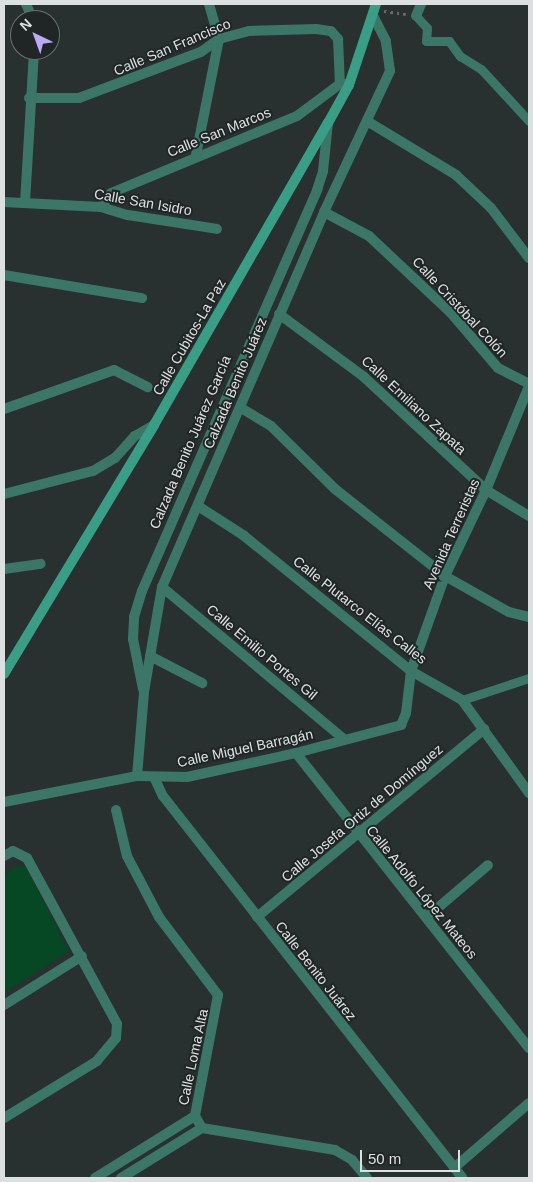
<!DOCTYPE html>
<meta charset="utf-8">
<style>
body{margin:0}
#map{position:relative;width:533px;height:1182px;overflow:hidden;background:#293030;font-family:Arial,sans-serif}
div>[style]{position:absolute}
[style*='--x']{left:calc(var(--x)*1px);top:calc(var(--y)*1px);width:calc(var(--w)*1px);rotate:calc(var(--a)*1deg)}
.green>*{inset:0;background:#064824}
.path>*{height:2.5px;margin-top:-1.25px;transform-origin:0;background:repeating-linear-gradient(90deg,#656b6b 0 2.5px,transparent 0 6.5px)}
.pedestrian>*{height:9px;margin:-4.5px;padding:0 4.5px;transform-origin:4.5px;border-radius:4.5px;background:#3c7666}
.minor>*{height:10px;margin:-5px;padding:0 5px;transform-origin:5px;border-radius:5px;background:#3c7666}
.secondary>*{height:10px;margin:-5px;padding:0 5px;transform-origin:5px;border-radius:5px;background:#399e85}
span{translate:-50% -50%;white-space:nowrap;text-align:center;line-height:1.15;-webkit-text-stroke:4px #202626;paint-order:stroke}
.street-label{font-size:14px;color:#dce0e0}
.frame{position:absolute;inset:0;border:5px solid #dce0e0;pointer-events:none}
.north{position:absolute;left:10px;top:10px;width:50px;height:50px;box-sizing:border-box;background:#202626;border:1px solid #6b7070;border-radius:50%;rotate:318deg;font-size:14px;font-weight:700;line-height:20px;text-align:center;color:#dce0e0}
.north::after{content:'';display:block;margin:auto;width:18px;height:22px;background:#bda9f5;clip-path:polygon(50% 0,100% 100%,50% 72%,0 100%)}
.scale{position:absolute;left:360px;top:1150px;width:100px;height:22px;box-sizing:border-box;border:2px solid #dce0e0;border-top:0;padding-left:6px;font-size:15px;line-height:18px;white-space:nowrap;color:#dce0e0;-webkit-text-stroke:4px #202626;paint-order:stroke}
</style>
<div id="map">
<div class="green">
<i style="clip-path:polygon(16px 866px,26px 867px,69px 951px,4px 993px,4px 875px)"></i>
</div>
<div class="path">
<i style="--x:384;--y:11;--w:22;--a:8"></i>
</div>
<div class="pedestrian">
<i style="--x:416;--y:16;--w:16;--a:47"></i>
<i style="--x:427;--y:28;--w:13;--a:94"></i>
<i style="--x:426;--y:41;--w:23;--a:0"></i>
<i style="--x:449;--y:41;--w:19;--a:54"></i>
<i style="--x:460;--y:56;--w:25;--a:32"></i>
<i style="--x:481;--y:69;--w:71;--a:47.3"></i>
<i style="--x:462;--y:700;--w:71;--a:-18.2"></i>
</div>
<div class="minor">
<i style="--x:26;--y:4;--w:17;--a:66"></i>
<i style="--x:416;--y:16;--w:13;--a:-67"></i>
<i style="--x:29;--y:98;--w:50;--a:0"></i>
<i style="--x:79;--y:98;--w:130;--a:-20.7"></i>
<i style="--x:201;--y:52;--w:22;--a:-36"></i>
<i style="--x:219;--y:39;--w:31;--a:-15"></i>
<i style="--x:249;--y:31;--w:67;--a:-1.7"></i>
<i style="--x:316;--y:29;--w:15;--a:8"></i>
<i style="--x:331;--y:31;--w:11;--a:49"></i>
<i style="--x:338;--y:39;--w:45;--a:87.5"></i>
<i style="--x:367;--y:121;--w:104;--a:31.2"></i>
<i style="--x:456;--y:175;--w:48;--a:43.3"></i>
<i style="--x:491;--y:208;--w:63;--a:52.8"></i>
<i style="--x:196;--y:155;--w:118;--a:-78.8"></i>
<i style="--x:219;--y:39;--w:36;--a:-106"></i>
<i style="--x:4;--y:202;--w:97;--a:3"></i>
<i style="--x:101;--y:207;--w:28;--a:17"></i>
<i style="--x:128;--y:215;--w:90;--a:8.9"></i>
<i style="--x:25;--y:203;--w:153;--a:-86.6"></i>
<i style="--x:101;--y:207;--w:17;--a:-54"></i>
<i style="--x:111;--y:193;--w:201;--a:-22.5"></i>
<i style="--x:297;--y:116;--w:54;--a:-36.7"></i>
<i style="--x:340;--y:84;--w:4;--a:0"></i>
<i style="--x:324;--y:212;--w:51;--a:28.1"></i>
<i style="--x:369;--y:236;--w:112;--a:43.2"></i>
<i style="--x:451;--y:313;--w:72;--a:49.5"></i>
<i style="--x:498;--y:368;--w:35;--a:27"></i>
<i style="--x:4;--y:275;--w:140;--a:9.5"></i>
<i style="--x:279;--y:314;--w:106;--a:36.5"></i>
<i style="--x:364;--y:377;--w:166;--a:42.8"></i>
<i style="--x:486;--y:490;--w:50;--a:31.2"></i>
<i style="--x:241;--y:408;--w:35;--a:31"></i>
<i style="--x:271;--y:426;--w:90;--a:44.5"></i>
<i style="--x:335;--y:489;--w:140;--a:38.3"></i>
<i style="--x:445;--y:576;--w:73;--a:29.4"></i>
<i style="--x:509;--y:612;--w:21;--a:14"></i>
<i style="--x:4;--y:409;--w:117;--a:-19.5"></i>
<i style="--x:114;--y:370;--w:38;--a:27"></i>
<i style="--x:4;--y:494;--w:92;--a:-14.5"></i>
<i style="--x:93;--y:471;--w:26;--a:-31"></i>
<i style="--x:115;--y:458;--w:30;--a:-48"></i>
<i style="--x:135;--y:436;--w:22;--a:-30"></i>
<i style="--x:198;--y:506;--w:54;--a:32.8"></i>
<i style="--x:243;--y:535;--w:216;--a:39"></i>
<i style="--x:411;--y:671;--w:59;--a:29.6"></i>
<i style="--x:462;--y:700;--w:115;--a:54.2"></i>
<i style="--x:4;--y:569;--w:37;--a:-8"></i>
<i style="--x:162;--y:587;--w:237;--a:39.9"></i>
<i style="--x:150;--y:656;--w:59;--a:27.4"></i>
<i style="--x:143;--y:689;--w:51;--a:-101.3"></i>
<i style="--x:133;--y:639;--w:22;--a:-87"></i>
<i style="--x:134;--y:617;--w:27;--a:-73"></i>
<i style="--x:142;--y:591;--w:438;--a:-66.4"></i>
<i style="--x:317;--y:190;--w:20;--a:-72"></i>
<i style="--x:323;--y:171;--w:48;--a:-84.1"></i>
<i style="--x:296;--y:753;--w:376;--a:51.7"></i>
<i style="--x:137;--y:776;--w:84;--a:-85.2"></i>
<i style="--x:144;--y:692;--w:107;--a:-80.3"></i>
<i style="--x:162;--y:587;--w:408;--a:-66.6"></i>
<i style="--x:324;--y:212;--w:156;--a:-64.9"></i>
<i style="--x:390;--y:71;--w:30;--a:-98"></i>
<i style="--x:386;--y:41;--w:29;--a:-117"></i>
<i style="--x:154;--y:777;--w:21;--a:65"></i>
<i style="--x:163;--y:796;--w:485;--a:51.9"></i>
<i style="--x:4;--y:802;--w:136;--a:-11.1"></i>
<i style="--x:137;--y:776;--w:50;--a:1.1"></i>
<i style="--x:187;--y:777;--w:112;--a:-12.4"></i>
<i style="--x:296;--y:753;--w:109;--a:-14.9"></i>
<i style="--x:401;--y:725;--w:13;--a:-67"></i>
<i style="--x:406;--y:713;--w:42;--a:-83.2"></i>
<i style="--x:411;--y:671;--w:101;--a:-70.3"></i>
<i style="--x:445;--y:576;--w:95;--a:-64.5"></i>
<i style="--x:486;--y:490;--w:113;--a:-67.5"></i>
<i style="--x:116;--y:810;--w:47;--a:76.6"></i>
<i style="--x:127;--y:856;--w:69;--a:62.3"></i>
<i style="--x:159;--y:917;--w:98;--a:52.9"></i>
<i style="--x:218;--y:995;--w:123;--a:100.8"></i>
<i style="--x:195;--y:1116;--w:14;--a:60"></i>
<i style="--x:202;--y:1128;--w:135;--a:9.4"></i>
<i style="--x:335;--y:1150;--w:20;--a:30"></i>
<i style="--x:352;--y:1160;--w:23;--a:50"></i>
<i style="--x:4;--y:856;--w:10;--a:-29"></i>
<i style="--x:13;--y:851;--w:16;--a:27"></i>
<i style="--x:27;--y:858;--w:189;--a:61.5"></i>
<i style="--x:117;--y:1024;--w:14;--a:94"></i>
<i style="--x:116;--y:1038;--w:30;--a:130"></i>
<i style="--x:97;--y:1061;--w:109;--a:148.5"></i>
<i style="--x:257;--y:917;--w:295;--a:-39.6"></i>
<i style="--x:427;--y:917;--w:80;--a:-40.4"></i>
<i style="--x:4;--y:1005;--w:92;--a:-32.1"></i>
<i style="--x:454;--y:1168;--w:99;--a:-40.9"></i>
<i style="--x:95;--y:1178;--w:118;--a:-31.8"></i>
<i style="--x:121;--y:1178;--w:95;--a:-31.7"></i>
</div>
<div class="secondary">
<i style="--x:4;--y:674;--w:291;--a:-58.9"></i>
<i style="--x:154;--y:425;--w:349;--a:-60.1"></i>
<i style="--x:328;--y:123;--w:43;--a:-61.1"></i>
<i style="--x:349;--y:85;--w:85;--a:-71.6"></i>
</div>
<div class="street-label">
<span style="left:172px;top:47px;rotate:-23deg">Calle San Francisco</span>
<span style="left:219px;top:132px;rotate:-22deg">Calle San Marcos</span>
<span style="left:143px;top:202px;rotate:10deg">Calle San Isidro</span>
<span style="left:460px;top:307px;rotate:47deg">Calle Cristóbal Colón</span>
<span style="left:189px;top:337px;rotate:-60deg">Calle Cubitos-La Paz</span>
<span style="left:235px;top:383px;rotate:-67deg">Calzada Benito Juárez</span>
<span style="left:414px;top:405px;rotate:43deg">Calle Emiliano Zapata</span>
<span style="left:190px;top:442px;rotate:-67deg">Calzada Benito Juárez García</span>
<span style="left:451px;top:534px;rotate:-66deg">Avenida Terreristas</span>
<span style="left:360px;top:610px;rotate:38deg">Calle Plutarco Elías Calles</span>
<span style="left:262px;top:652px;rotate:40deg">Calle Emilio Portes Gil</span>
<span style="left:245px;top:748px;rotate:-12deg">Calle Miguel Barragán</span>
<span style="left:362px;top:813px;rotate:-40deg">Calle Josefa Ortiz de Domínguez</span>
<span style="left:422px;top:892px;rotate:51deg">Calle Adolfo López Mateos</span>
<span style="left:316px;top:971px;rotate:52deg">Calle Benito Juárez</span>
<span style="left:193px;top:1057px;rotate:-78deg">Calle Loma Alta</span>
</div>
<div class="frame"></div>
<div class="north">N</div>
<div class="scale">50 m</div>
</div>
